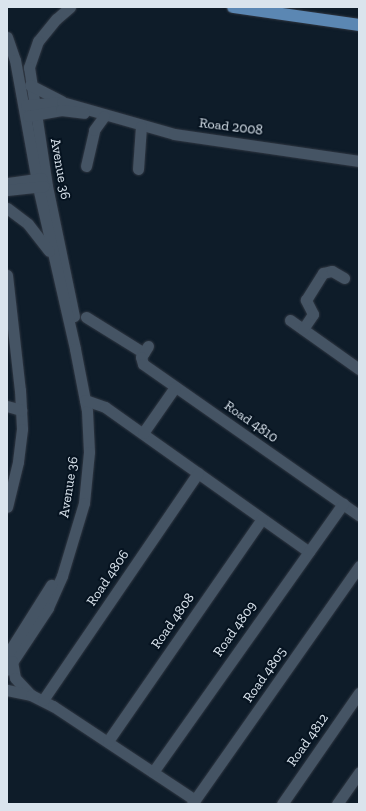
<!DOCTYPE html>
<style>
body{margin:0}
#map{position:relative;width:366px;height:811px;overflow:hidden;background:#0e1c29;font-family:"Zilla Slab",serif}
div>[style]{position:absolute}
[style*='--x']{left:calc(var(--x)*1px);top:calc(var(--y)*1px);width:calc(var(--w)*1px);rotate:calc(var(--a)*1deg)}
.roads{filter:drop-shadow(0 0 1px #303742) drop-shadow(0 0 1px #303742)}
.minor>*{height:11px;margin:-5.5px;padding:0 5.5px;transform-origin:5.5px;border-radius:5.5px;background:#455464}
.major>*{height:12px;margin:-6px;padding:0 6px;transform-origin:6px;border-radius:6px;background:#5b87b3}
span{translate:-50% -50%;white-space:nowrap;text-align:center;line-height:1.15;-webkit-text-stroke:4px #061320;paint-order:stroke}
.street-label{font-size:14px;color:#dae4ed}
.frame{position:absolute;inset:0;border:8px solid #dae4ed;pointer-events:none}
</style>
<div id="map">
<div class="roads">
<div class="minor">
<i style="--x:70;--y:7;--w:18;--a:139"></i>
<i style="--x:56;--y:19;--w:28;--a:129"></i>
<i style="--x:38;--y:41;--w:28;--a:109"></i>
<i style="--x:29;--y:67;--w:120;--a:81.4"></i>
<i style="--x:47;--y:186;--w:133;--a:78.3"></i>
<i style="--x:7;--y:37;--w:24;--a:71"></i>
<i style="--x:15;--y:60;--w:129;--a:79.7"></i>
<i style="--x:38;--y:187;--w:166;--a:77.1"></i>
<i style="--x:75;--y:349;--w:63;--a:79"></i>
<i style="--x:87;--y:411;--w:41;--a:87.2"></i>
<i style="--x:89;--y:452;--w:51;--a:95.6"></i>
<i style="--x:84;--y:503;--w:76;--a:106.8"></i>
<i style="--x:62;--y:576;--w:35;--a:114"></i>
<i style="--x:48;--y:608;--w:74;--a:123.5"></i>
<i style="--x:30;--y:85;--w:35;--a:27"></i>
<i style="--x:26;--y:105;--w:36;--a:-5"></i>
<i style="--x:62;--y:102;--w:116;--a:15.9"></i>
<i style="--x:174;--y:134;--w:187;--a:8.3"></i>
<i style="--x:28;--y:116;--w:34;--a:-10"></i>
<i style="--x:61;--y:110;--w:23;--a:7"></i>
<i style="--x:86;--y:166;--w:37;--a:-77"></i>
<i style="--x:94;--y:130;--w:17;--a:-54"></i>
<i style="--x:138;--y:169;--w:43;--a:-86"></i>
<i style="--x:8;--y:183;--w:34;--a:-8"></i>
<i style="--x:7;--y:190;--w:37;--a:-6"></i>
<i style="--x:7;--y:208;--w:26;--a:37"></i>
<i style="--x:28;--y:224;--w:34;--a:52"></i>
<i style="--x:7;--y:275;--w:116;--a:83.6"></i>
<i style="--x:20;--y:390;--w:39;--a:87"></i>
<i style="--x:22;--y:429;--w:33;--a:97"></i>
<i style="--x:18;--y:462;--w:46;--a:103.7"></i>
<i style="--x:86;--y:317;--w:68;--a:31.8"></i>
<i style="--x:290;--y:320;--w:85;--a:35.4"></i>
<i style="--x:303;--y:329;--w:18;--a:-56"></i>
<i style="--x:313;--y:314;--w:16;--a:-117"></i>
<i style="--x:306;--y:300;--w:32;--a:-58"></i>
<i style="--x:323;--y:273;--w:9;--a:-13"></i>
<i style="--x:332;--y:271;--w:14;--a:30"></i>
<i style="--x:148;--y:346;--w:13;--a:122"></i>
<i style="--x:141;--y:357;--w:7;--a:74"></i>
<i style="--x:143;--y:364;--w:264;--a:35"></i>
<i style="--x:85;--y:400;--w:21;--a:19"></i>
<i style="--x:105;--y:407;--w:250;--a:35.4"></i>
<i style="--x:7;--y:406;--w:15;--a:16"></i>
<i style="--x:143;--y:433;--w:56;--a:-55.2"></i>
<i style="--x:7;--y:655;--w:83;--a:-57.8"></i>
<i style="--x:12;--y:661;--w:17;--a:80"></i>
<i style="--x:15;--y:678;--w:23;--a:47"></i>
<i style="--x:7;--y:690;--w:25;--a:12"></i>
<i style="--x:31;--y:695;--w:25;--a:27"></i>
<i style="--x:53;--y:706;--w:170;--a:33.5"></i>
<i style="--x:43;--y:700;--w:275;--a:-55.7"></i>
<i style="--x:108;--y:741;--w:270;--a:-55.3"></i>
<i style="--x:153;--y:772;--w:329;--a:-54.7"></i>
<i style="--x:192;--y:804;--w:291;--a:-54.9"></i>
<i style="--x:282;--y:804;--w:135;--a:-55.3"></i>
<i style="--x:337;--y:804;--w:39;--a:-55"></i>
</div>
<div class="major">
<i style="--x:233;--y:7;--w:127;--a:8.1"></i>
</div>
</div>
<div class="street-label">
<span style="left:231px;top:127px;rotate:7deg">Road 2008</span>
<span style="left:60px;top:169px;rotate:80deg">Avenue 36</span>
<span style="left:251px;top:422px;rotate:35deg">Road 4810</span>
<span style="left:69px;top:487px;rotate:-81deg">Avenue 36</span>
<span style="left:108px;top:578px;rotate:-56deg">Road 4806</span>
<span style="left:173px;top:621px;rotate:-55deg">Road 4808</span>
<span style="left:235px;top:629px;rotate:-55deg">Road 4809</span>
<span style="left:265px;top:675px;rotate:-55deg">Road 4805</span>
<span style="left:308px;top:740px;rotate:-55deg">Road 4812</span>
</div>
<div class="frame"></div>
</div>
